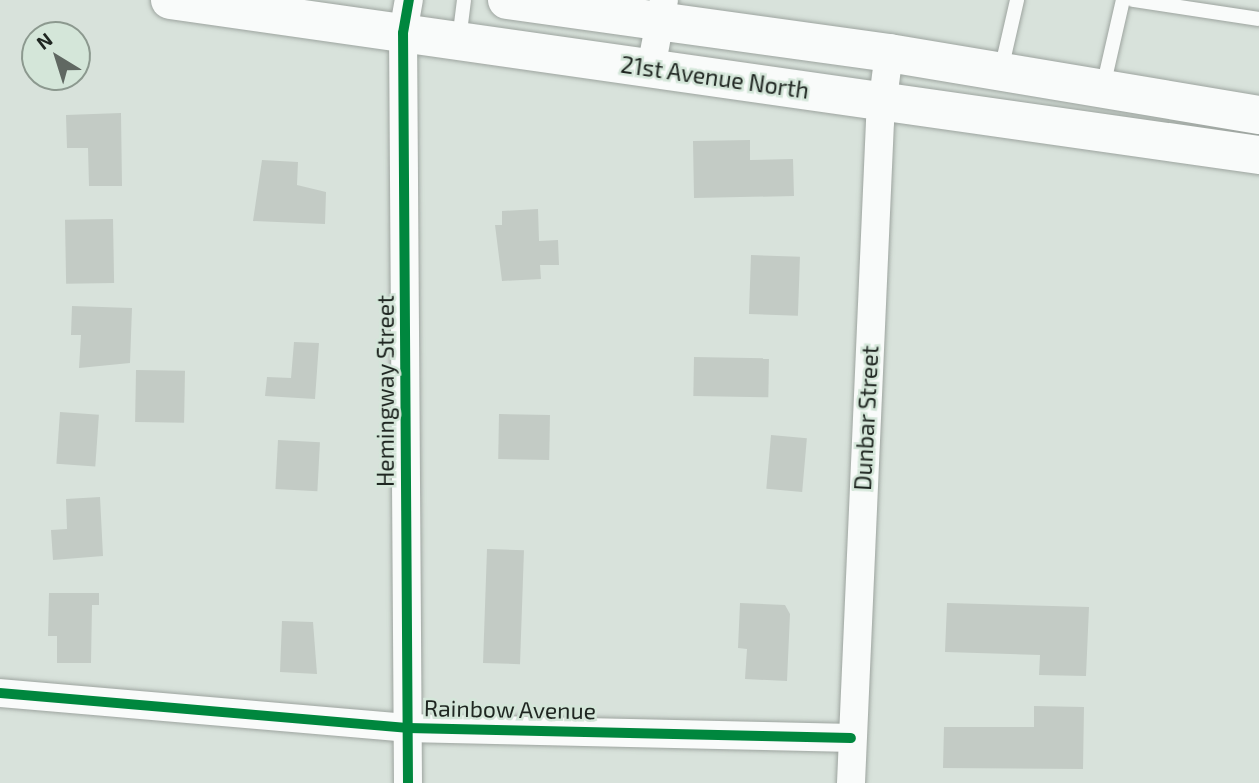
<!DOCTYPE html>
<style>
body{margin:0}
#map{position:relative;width:1259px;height:783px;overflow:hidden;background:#d8e2db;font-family:"Exo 2",sans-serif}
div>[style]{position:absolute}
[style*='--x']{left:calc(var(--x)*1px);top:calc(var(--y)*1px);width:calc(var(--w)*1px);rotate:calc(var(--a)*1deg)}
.building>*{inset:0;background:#c3cbc5;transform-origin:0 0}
.roads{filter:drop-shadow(0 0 2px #9da49f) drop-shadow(0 0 2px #9da49f)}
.lane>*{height:14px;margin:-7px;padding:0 7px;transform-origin:7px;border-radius:7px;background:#f9fbfa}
.street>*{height:28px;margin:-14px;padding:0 14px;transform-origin:14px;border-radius:14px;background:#f9fbfa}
.secondary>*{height:38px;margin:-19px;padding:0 19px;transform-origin:19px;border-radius:19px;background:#f9fbfa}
.cycleway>*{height:10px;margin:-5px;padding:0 5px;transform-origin:5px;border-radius:5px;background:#00873e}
span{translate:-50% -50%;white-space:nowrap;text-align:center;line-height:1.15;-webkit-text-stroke:5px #d4e6d9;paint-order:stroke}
.street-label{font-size:23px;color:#1f2621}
.north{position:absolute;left:21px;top:21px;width:70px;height:70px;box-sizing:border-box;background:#d4e6d9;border:2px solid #8c998f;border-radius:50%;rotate:322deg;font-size:19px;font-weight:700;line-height:28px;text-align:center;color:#1f2621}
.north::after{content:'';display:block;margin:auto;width:24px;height:32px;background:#606862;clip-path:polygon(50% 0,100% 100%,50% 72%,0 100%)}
</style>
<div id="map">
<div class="building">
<i style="clip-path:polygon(121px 113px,122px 186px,89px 186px,88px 148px,67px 148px,66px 115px)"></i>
<i style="clip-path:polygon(750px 140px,750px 160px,793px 159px,794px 196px,694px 198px,693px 141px)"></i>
<i style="clip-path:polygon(262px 160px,298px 162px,297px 185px,326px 192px,325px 224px,253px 221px)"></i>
<i style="clip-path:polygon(538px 209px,539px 241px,558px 240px,559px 265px,540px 265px,541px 279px,502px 281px,495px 225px,502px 225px,502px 211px)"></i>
<i style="left:113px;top:219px;width:64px;height:48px;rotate:89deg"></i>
<i style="left:751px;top:255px;width:49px;height:59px;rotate:2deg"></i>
<i style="clip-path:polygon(72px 306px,132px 308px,130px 363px,79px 368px,81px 335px,71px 335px)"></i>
<i style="clip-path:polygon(294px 342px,319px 343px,315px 399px,265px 396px,267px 377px,291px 378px)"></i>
<i style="left:694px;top:357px;width:75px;height:39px;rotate:1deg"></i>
<i style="left:136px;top:370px;width:49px;height:52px;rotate:1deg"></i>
<i style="left:60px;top:412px;width:39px;height:52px;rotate:4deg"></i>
<i style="left:499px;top:414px;width:51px;height:45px;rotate:1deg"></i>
<i style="left:771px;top:435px;width:36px;height:54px;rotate:5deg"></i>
<i style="left:278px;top:440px;width:42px;height:49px;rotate:3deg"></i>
<i style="clip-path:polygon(100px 497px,103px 556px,53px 560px,51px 530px,67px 529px,66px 499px)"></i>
<i style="left:487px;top:549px;width:37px;height:114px;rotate:2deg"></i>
<i style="clip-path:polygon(49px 593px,99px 593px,99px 605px,92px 605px,91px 663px,57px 663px,57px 636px,48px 636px)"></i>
<i style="clip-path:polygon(740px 603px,785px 605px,790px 614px,787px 681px,745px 679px,747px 649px,738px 648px)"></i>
<i style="clip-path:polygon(947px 603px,1089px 607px,1086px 676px,1039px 675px,1040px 655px,945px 652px)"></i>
<i style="clip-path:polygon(282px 621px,313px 622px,317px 674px,280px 672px)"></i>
<i style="clip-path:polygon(1034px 706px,1084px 707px,1083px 769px,943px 768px,944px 727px,1034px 727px)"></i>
</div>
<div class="roads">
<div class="lane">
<i style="--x:1133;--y:0;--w:127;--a:8.6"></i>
<i style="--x:459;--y:40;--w:40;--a:-82.9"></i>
<i style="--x:1001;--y:70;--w:72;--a:-77.1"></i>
<i style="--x:1103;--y:87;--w:89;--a:-77.1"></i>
</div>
<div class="street">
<i style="--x:651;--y:68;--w:69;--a:-79.2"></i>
<i style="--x:0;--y:693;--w:409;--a:4.9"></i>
<i style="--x:408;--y:728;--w:443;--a:1.3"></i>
<i style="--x:408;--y:783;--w:750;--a:-90.38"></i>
<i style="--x:403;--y:33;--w:34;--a:-80"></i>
<i style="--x:851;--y:783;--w:662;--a:-87.49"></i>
<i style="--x:880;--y:122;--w:70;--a:-82.6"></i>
</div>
<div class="secondary">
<i style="--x:170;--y:0;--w:1100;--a:8.1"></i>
<i style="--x:507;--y:0;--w:386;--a:7.9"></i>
<i style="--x:889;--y:53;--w:375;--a:9.5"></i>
</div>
</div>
<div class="cycleway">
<i style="--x:0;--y:693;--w:409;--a:4.9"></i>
<i style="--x:408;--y:728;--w:443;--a:1.3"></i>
<i style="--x:408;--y:783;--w:750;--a:-90.38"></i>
<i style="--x:403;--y:33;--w:34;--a:-80"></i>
</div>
<div class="street-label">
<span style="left:715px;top:77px;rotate:8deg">21st Avenue North</span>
<span style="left:385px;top:391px;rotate:-90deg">Hemingway Street</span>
<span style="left:866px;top:418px;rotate:-87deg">Dunbar Street</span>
<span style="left:510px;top:709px;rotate:1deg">Rainbow Avenue</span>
</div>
<div class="north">N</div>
</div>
